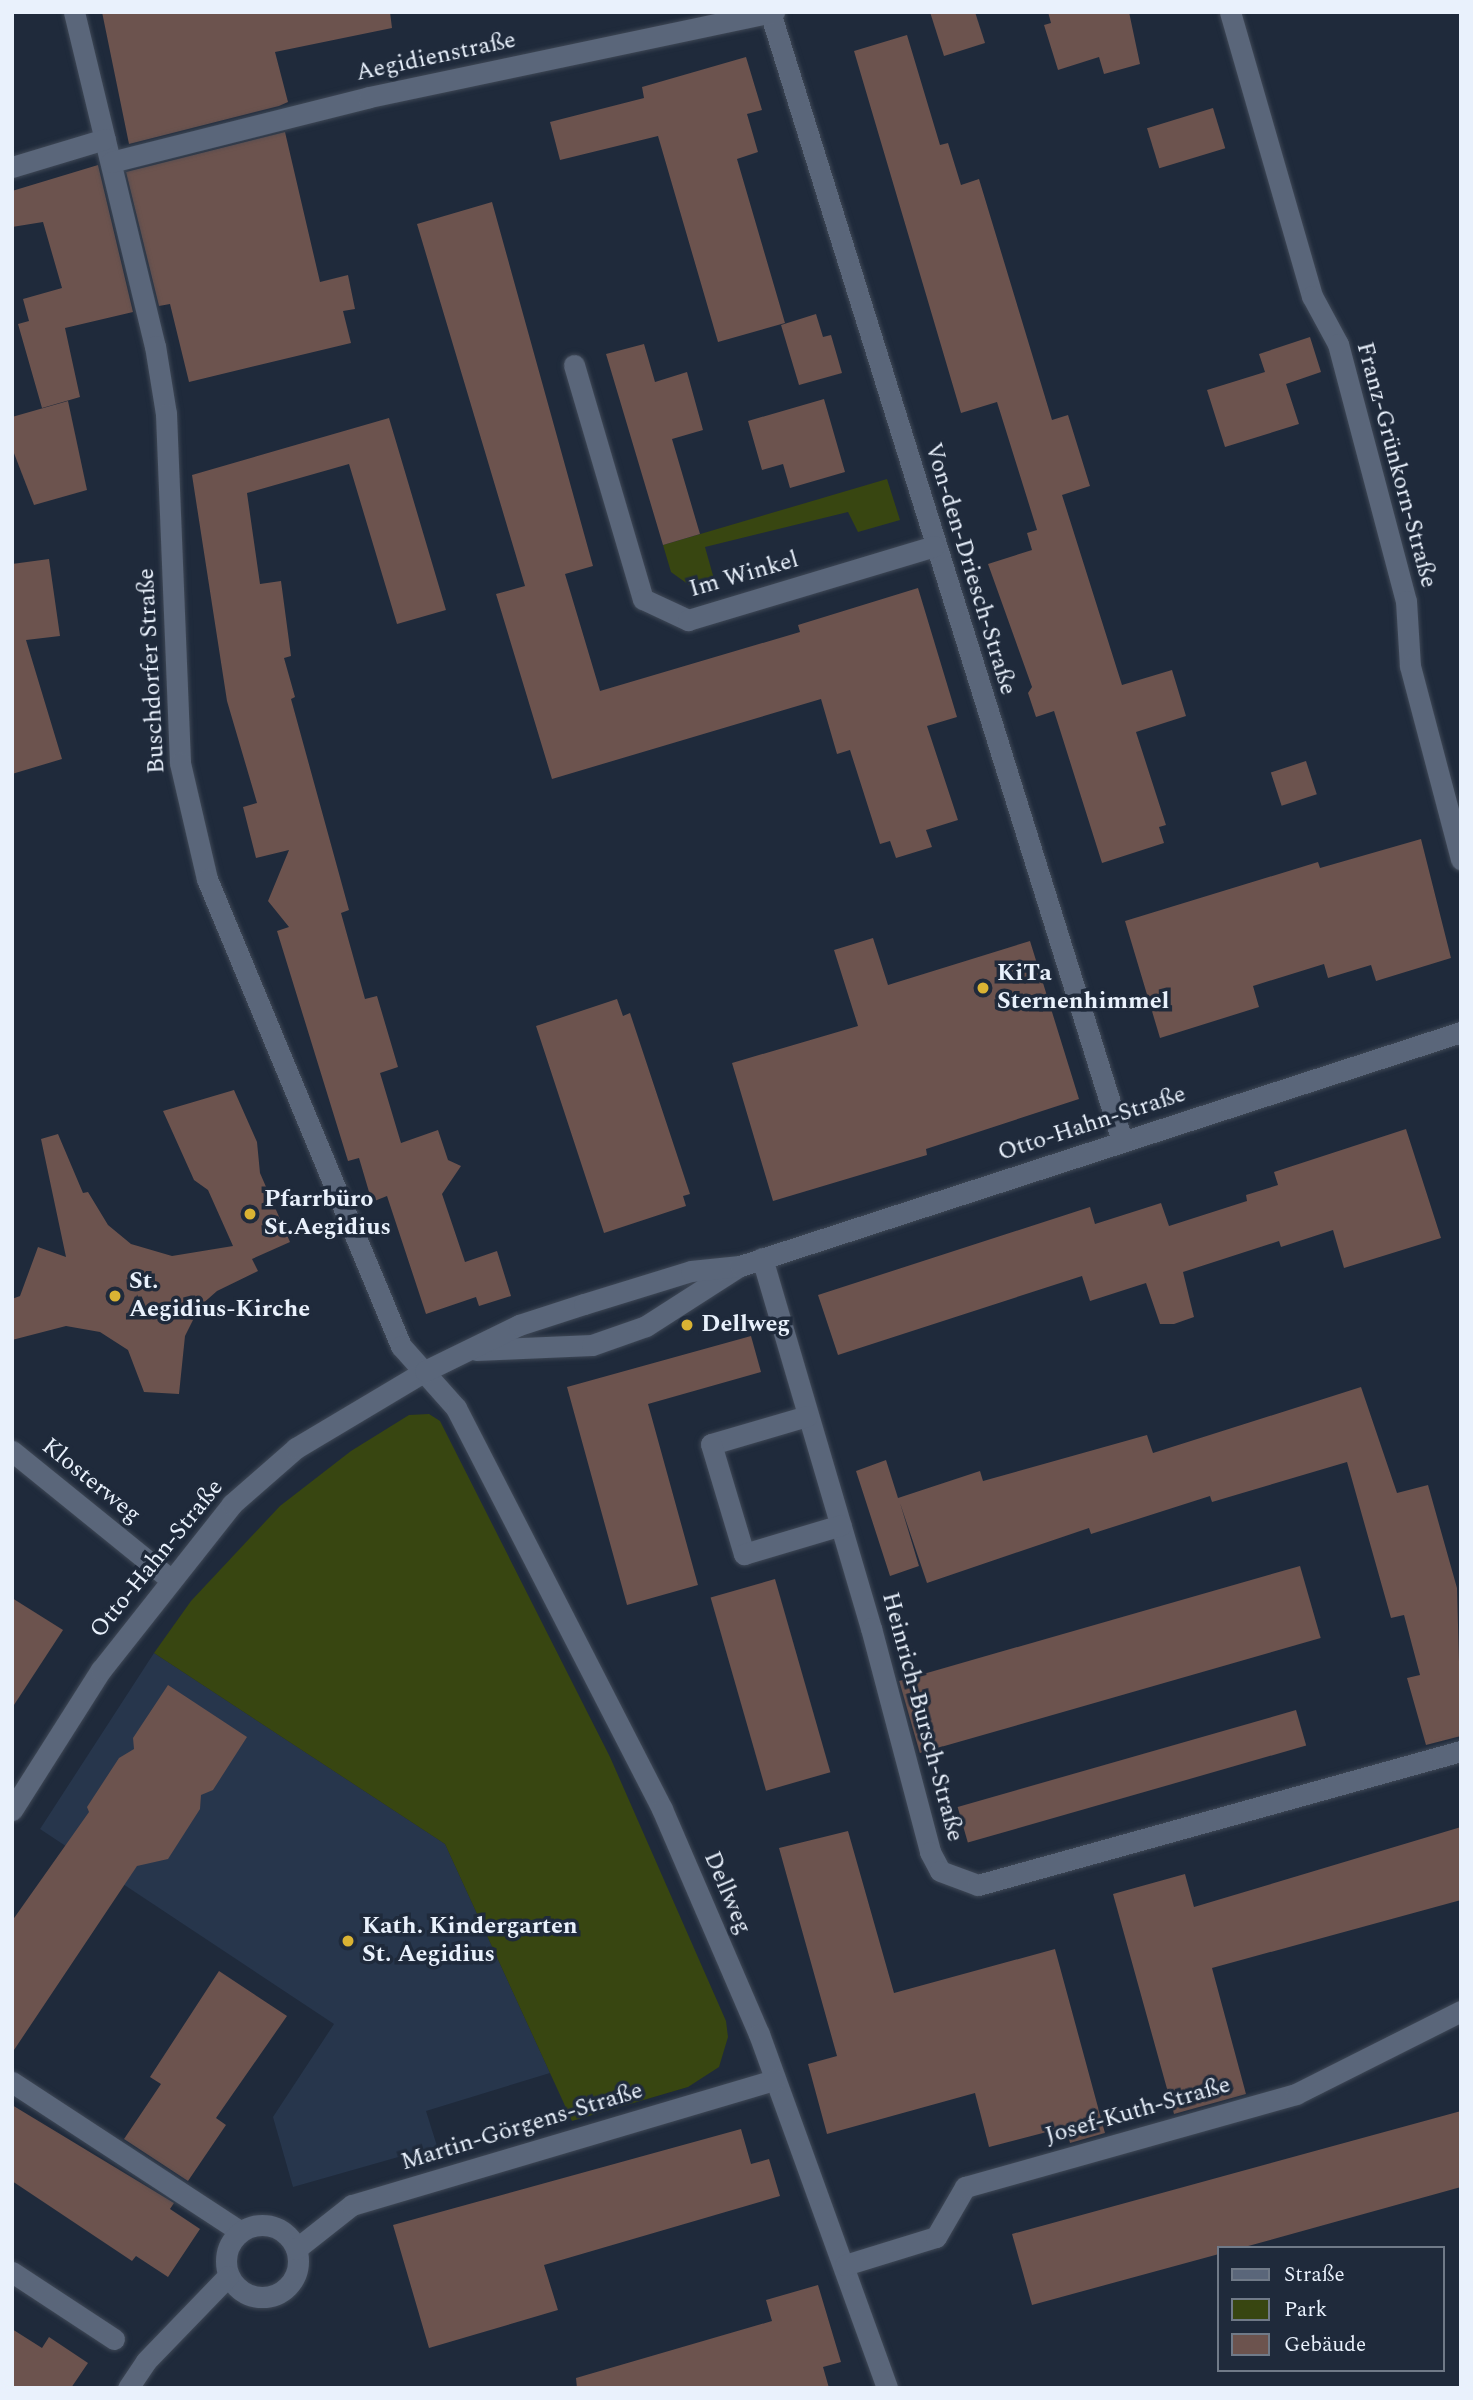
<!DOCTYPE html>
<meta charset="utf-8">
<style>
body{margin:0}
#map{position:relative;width:1473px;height:2400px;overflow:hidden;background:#1f2a3b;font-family:Spectral,serif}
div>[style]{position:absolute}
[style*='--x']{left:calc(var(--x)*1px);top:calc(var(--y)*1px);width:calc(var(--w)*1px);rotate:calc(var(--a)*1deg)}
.built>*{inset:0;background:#27364c}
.green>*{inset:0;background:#384611}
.building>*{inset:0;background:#6c534e;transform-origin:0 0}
.roads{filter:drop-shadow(0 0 2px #3f4856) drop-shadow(0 0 2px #3f4856)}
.minor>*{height:21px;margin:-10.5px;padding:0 10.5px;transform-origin:10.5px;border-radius:10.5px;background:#5a667a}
.minor>.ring{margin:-10.5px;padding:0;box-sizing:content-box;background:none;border:21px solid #5a667a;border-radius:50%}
.dots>*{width:19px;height:19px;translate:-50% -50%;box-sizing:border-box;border:4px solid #1f2a3b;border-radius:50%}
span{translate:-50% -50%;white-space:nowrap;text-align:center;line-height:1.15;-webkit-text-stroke:7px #1f2a3b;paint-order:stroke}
.street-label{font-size:24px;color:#e9f1fc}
.poi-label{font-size:24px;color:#e9f1fc;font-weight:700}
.left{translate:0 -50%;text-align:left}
.frame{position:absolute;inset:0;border:14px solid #e9f1fc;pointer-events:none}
.legend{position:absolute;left:1217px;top:2246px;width:228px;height:126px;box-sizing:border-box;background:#1f2a3b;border:2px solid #707a88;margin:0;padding:9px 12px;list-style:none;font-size:21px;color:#e9f1fc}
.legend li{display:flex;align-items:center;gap:14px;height:35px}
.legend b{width:35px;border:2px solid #707a88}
</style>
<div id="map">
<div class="built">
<i style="clip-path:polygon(154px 1653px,445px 1844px,550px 2073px,426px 2111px,437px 2146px,293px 2187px,273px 2117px,334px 2024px,40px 1829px)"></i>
</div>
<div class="green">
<i style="clip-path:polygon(887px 479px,900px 520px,858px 532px,848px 512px,705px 547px,714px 579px,689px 585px,671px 572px,663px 545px)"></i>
<i style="clip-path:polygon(429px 1414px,440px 1421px,610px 1757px,726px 2021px,728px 2037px,719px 2067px,688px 2087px,572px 2121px,445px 1844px,154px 1653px,191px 1601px,280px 1506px,351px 1451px,409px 1415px)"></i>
</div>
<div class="building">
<i style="clip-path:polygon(102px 12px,390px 12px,392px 28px,275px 52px,288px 102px,279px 106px,129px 144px)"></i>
<i style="clip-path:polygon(930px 12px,975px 12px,985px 43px,944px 56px)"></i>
<i style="clip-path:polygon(1048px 12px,1129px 12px,1140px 64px,1104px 74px,1099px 57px,1058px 70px,1044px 25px,1051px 23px)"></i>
<i style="clip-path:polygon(907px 35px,940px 145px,948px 143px,961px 185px,979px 179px,1052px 420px,1068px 415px,1090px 486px,1062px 495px,1122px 685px,1172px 670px,1186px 716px,1136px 732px,1166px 825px,1159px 827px,1164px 843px,1102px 863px,1054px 711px,1036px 717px,1028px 693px,1032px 687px,988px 564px,1032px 550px,1027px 533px,1037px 530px,997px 402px,961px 413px,854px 51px)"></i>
<i style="clip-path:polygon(746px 57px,762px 110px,747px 114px,758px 152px,737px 159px,785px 323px,718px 342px,658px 136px,560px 160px,550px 122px,644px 98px,642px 87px)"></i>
<i style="left:1213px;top:108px;width:42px;height:69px;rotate:73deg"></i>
<i style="clip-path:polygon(285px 132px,320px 282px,348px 275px,355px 309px,343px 311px,351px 343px,189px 382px,170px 304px,159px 306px,126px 172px)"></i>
<i style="clip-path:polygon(98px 165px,133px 312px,65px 328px,80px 397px,42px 408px,18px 324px,29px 321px,23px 299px,62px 288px,43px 222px,12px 227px,12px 191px)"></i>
<i style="clip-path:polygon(492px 202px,593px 566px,565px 574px,600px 691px,800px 632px,798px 625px,918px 588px,957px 717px,927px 726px,958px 820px,926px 830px,932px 847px,896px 858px,890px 841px,880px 844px,850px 750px,837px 754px,821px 699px,552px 779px,496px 594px,525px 586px,417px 224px)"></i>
<i style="clip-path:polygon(816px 314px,823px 337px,831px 335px,842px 373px,799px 385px,781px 325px)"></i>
<i style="clip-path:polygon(1310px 337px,1321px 372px,1286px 384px,1299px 424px,1225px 447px,1207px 390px,1265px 372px,1259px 354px)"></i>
<i style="clip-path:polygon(644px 344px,655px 382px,687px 372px,703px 430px,672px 439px,700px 534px,663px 545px,606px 354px)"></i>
<i style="clip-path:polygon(824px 399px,845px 472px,790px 488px,783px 464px,762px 470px,748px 421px)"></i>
<i style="clip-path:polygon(68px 401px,87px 490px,34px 505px,12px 448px,12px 417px)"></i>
<i style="clip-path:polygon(389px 418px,446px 610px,397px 624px,349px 464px,247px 493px,260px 584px,281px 581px,291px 656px,284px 658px,295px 697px,291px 699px,349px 910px,341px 913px,365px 999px,377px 996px,398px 1067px,380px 1073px,401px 1143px,438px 1130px,448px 1160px,461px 1166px,442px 1194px,465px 1262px,497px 1251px,511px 1296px,479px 1306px,476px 1297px,426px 1314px,387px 1196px,372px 1202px,359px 1158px,348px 1161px,277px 931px,289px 927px,268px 901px,289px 850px,256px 858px,243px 807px,257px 803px,227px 701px,192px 475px)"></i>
<i style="clip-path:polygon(49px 559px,60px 636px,26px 640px,62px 759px,12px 774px,12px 564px)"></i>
<i style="left:1306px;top:761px;width:35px;height:37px;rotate:72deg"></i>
<i style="clip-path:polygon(1421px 839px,1451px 958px,1376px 981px,1371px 965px,1328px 978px,1324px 964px,1253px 986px,1259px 1007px,1160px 1038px,1125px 921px,1318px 862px,1320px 868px)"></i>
<i style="clip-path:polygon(873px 938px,888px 985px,1030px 941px,1079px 1099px,926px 1149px,927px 1155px,773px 1201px,732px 1063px,858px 1026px,834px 950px)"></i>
<i style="clip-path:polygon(617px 999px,623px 1016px,630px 1013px,690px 1194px,683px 1196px,686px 1206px,604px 1233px,536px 1026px)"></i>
<i style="clip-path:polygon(234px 1090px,257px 1142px,260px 1173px,290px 1242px,252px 1259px,258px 1271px,217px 1291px,200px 1306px,185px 1336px,179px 1394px,144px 1392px,128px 1350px,100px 1332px,66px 1326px,12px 1340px,12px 1299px,20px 1296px,38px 1247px,66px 1257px,41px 1139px,58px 1134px,83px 1193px,88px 1192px,108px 1225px,131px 1244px,172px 1256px,233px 1246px,208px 1190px,194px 1180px,163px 1111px)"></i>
<i style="clip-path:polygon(1406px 1129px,1441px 1238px,1344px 1268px,1333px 1230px,1281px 1247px,1279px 1241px,1183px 1272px,1194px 1317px,1174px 1324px,1160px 1324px,1146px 1283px,1090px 1301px,1082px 1276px,838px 1355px,818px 1295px,1090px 1207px,1095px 1224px,1161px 1203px,1169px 1226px,1247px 1201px,1246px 1195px,1278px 1185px,1274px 1172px)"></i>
<i style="clip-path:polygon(751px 1336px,761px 1372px,648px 1404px,698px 1585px,627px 1605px,567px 1387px)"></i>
<i style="clip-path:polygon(1361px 1387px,1397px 1493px,1428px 1485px,1457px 1588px,1461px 1736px,1426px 1745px,1407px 1678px,1420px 1675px,1404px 1615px,1391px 1618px,1347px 1462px,1212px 1502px,1210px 1496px,1091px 1534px,1089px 1528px,927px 1583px,900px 1503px,919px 1566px,890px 1576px,856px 1471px,886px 1460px,898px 1498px,980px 1471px,983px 1481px,1147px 1435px,1153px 1453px)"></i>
<i style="left:1300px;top:1566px;width:75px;height:417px;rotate:74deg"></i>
<i style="left:775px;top:1579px;width:201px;height:67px;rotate:74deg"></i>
<i style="clip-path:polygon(12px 1598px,63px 1630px,12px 1708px)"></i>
<i style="clip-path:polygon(168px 1685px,247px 1737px,213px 1790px,201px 1795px,200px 1809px,168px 1859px,137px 1866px,12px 2053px,12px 1921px,89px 1812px,87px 1807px,119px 1758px,134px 1749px,133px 1738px)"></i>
<i style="left:1296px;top:1710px;width:37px;height:352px;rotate:74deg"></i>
<i style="clip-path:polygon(1461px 1827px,1461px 1900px,1212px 1968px,1246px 2094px,1174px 2114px,1113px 1894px,1185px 1874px,1194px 1907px)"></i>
<i style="clip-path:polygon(848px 1831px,894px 1993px,1055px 1949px,1105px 2133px,1070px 2143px,1066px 2127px,989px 2147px,975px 2093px,827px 2134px,808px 2064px,837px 2056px,779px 1848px)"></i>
<i style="clip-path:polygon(219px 1971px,287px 2016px,216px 2118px,226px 2125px,188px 2181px,124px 2139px,161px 2084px,150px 2077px)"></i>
<i style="clip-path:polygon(12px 2105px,174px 2203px,170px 2209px,200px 2229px,168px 2277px,136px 2256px,132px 2261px,12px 2181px)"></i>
<i style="clip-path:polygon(1461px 2111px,1461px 2187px,1241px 2248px,1219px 2248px,1219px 2254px,1032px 2305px,1012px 2234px)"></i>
<i style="clip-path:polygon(741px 2129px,751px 2164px,769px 2159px,780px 2196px,544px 2265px,558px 2310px,429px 2348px,393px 2225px)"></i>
<i style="clip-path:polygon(818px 2285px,841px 2362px,823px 2367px,829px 2388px,577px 2388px,576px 2378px,772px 2321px,766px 2300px)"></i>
<i style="clip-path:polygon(12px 2329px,42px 2348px,49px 2337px,88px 2363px,71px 2388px,12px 2388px)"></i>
</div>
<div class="roads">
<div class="minor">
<i style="--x:74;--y:12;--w:344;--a:76.4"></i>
<i style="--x:155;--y:346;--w:69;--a:80.8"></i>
<i style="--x:166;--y:414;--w:349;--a:87.7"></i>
<i style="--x:180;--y:763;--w:119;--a:76.9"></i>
<i style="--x:207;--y:879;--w:506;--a:67.44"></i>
<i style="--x:401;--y:1346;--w:83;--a:48.4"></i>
<i style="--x:456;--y:1408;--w:451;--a:62.8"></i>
<i style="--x:662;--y:1809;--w:245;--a:66.7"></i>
<i style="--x:759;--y:2034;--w:376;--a:70.1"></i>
<i style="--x:770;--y:12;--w:1183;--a:72.68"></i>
<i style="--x:1230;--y:12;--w:296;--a:73.9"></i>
<i style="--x:1312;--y:296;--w:55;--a:61.6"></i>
<i style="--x:1338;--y:344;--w:266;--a:75.2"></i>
<i style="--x:1406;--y:601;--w:65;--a:86.5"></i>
<i style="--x:1410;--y:666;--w:200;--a:75.2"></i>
<i style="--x:111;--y:162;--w:266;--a:-14.1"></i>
<i style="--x:369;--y:97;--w:414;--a:-11.9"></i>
<i style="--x:12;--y:167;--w:97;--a:-16.8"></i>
<i style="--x:574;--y:365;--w:244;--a:73.6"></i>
<i style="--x:643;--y:599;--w:50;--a:25"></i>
<i style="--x:688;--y:620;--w:257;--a:-16.7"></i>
<i style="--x:762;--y:1258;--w:386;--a:73.6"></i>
<i style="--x:871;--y:1628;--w:232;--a:75.2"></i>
<i style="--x:930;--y:1852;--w:21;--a:62"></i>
<i style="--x:940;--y:1871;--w:40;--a:20.2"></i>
<i style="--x:978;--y:1885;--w:501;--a:-15.51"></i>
<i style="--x:476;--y:1350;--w:116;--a:-2.5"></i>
<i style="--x:592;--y:1345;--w:57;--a:-19.4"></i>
<i style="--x:646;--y:1326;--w:109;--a:-32.7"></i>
<i style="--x:807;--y:1416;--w:100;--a:163.7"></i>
<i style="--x:711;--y:1444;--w:115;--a:73.3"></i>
<i style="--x:744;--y:1554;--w:101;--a:-16.6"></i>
<i style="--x:12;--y:1451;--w:202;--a:39"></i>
<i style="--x:12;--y:1810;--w:166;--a:-57.6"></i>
<i style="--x:101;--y:1670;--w:211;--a:-51.7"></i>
<i style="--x:232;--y:1504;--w:85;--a:-41.2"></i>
<i style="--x:296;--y:1448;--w:150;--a:-30.8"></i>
<i style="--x:425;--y:1371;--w:105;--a:-26.1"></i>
<i style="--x:519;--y:1325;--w:68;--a:-17.9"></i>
<i style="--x:584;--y:1304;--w:112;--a:-17.1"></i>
<i style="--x:691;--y:1271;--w:49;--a:-5.8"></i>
<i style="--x:740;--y:1266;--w:758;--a:-17.98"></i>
<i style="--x:12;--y:2082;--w:272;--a:33.2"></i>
<i class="ring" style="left:226px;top:2225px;width:51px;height:51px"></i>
<i style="--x:296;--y:2249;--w:71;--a:-38.2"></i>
<i style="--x:352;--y:2205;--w:441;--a:-16.5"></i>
<i style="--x:845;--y:2265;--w:95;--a:-17.1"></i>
<i style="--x:936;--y:2237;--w:58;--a:-59.9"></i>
<i style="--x:965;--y:2187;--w:344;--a:-15.7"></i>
<i style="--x:1296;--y:2094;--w:185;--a:-26.7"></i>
<i style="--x:12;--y:2272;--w:122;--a:33.3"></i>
<i style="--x:128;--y:2388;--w:32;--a:-56"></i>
<i style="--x:146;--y:2361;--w:118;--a:-46"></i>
</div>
</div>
<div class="dots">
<i style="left:983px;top:988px;background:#dab333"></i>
<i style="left:250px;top:1214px;background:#dab333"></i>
<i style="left:115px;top:1296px;background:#dab333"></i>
<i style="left:687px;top:1325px;background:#dab333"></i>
<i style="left:348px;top:1941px;background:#dab333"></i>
</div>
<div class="street-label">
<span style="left:436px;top:57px;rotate:-12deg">Aegidienstraße</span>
<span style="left:1396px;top:465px;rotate:75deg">Franz-Grünkorn-Straße</span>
<span style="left:970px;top:569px;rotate:73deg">Von-den-Driesch-Straße</span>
<span style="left:744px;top:575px;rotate:-16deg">Im Winkel</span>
<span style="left:152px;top:671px;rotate:-93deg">Buschdorfer Straße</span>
<span style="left:1092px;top:1124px;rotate:-18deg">Otto-Hahn-Straße</span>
<span style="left:91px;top:1481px;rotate:39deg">Klosterweg</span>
<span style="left:157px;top:1559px;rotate:-51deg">Otto-Hahn-Straße</span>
<span style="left:922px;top:1717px;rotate:75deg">Heinrich-Bursch-Straße</span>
<span style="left:727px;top:1893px;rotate:67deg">Dellweg</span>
<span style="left:1138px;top:2111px;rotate:-16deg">Josef-Kuth-Straße</span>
<span style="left:522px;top:2127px;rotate:-17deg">Martin-Görgens-Straße</span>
</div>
<div class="poi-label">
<span class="left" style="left:997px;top:988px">KiTa<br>Sternenhimmel</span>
<span class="left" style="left:264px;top:1214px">Pfarrbüro<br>St.Aegidius</span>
<span class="left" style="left:129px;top:1296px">St.<br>Aegidius-Kirche</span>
<span class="left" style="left:701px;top:1325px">Dellweg</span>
<span class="left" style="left:362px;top:1941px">Kath. Kindergarten<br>St. Aegidius</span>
</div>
<div class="frame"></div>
<ul class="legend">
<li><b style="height:9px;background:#5a667a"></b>Straße</li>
<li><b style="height:19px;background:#384611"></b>Park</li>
<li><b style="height:19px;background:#6c534e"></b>Gebäude</li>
</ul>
</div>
